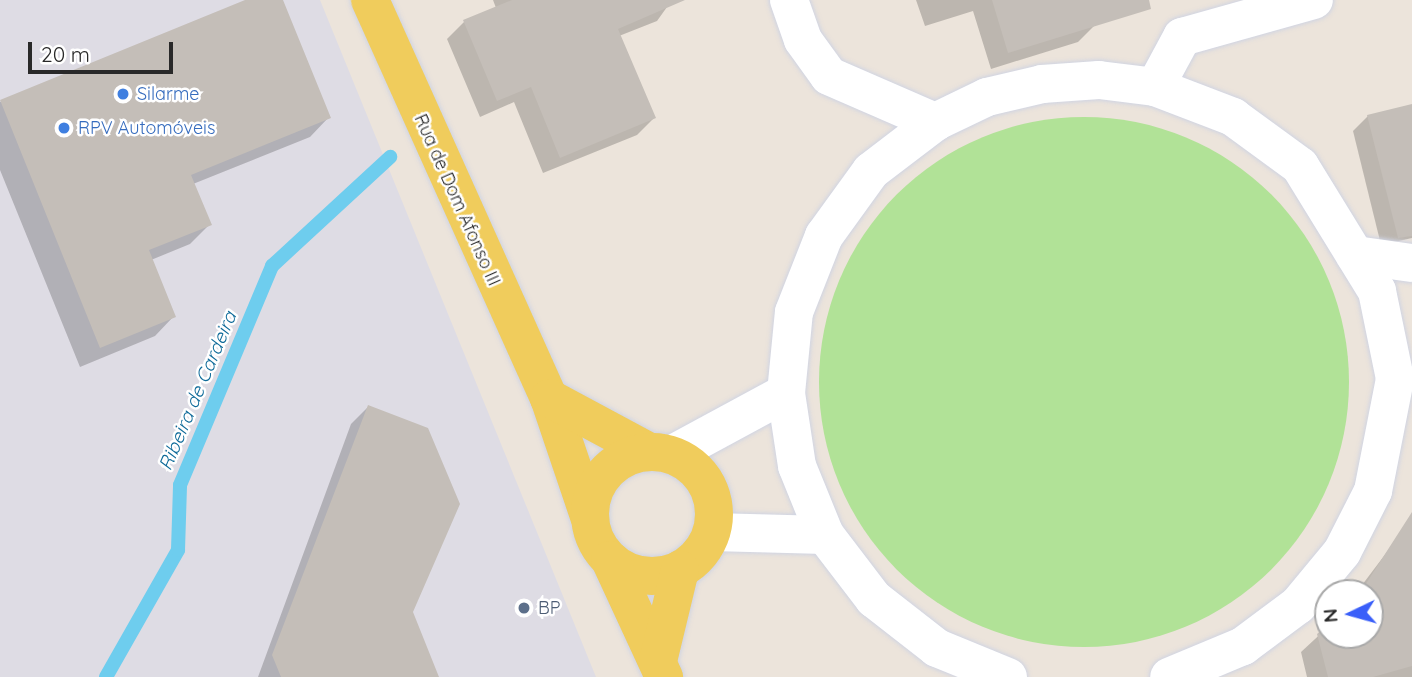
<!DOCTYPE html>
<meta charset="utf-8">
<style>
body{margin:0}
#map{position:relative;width:1412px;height:677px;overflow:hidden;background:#ece4db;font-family:Quicksand,sans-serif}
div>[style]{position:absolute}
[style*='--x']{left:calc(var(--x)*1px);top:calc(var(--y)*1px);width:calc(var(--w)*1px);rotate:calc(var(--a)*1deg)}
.industrial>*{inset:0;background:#dedce4}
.green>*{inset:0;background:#b1e297}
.round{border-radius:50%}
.shadow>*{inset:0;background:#0003}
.stream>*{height:14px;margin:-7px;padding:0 7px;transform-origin:7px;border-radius:7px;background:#6ecdee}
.building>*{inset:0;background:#c4beb8}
.roads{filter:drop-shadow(0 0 2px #d0d4e2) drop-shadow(0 0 2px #d0d4e2)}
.minor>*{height:38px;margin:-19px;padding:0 19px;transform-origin:19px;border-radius:19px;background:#fff}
.major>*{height:38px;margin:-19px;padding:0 19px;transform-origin:19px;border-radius:19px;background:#f0cc5c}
.major>.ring{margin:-19px;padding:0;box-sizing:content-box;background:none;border:38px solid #f0cc5c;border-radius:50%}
.dots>*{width:19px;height:19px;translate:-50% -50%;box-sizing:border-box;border:4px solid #fff;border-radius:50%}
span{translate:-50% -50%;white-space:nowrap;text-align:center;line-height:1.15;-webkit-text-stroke:5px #fff;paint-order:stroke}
.shop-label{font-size:18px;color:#366cbe}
.left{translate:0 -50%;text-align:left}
.street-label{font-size:18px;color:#292929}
.service-label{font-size:18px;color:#4e5e75}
.water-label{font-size:19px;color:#0e6a99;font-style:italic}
.north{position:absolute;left:1314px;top:579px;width:70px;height:70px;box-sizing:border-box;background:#fff;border:2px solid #a9a9a9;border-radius:50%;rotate:265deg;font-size:19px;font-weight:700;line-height:28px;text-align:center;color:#292929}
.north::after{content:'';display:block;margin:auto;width:24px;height:32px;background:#3a5ff9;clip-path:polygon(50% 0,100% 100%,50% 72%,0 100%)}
.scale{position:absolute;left:28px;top:42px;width:145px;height:32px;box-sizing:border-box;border:4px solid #292929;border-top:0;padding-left:9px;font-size:21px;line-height:24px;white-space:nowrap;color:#292929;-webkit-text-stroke:5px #fff;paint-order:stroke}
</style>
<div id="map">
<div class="industrial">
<i style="clip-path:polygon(0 0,320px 0,596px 677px,0 677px)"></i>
</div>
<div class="green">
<i class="round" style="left:819px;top:117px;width:530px;height:530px"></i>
</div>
<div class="shadow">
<i style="clip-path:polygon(250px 0,281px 0,329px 117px,310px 137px,193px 184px,210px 224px,190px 244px,151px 260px,174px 316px,155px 336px,80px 367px,0 170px,0 102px)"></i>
<i style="clip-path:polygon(493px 0,672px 0,657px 21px,619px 36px,654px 118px,637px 135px,543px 173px,514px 102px,480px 117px,447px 39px,464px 22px,496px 8px)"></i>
<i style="clip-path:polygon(916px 0,1087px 0,1095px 25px,1078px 42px,991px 69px,973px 11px,925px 26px)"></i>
<i style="clip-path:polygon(1412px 105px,1412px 238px,1381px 245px,1353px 131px,1368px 116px)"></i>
<i style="clip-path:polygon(368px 407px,411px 612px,437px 677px,258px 677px,351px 424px)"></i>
<i style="clip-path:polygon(1412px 539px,1412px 677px,1307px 677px,1301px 652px,1328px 627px,1328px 635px,1370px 635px,1370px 593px,1356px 593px,1393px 544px)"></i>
</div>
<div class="stream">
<i style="--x:106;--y:677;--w:146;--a:-60.4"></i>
<i style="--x:178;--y:550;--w:65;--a:-88.2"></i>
<i style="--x:180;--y:485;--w:238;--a:-67.2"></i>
<i style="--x:272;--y:266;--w:161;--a:-42.7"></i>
</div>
<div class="building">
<i style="clip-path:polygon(245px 0,283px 0,331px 118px,191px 175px,212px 225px,149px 250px,176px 317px,100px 348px,0 100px)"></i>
<i style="clip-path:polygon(512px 0,685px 0,618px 29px,656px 118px,560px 158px,531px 87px,497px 101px,463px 20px)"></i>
<i style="clip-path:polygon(992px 0,1149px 0,1151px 9px,1008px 53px)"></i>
<i style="clip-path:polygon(1412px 104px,1412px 236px,1398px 238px,1367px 115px)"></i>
<i style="clip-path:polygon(368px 405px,428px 428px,460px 504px,413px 612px,439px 677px,281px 677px,272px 655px)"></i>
<i style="clip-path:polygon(1412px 512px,1412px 666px,1373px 677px,1328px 677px,1317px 634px,1328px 625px,1328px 635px,1370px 635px,1370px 593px,1360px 593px)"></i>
</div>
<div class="roads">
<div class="minor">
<i style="--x:789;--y:0;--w:42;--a:70.7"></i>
<i style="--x:803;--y:40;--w:44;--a:54.2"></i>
<i style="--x:829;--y:76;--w:116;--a:23.5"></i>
<i style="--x:1155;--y:87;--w:57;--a:-61.6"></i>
<i style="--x:1182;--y:37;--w:137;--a:-15.7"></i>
<i style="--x:1355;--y:255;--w:58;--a:8"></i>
<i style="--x:673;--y:454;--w:128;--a:-28.4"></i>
<i style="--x:712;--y:532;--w:113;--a:1.5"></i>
<i style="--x:1008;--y:677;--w:77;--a:-157.8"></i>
<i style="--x:937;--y:648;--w:80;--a:-142.1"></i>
<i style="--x:874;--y:599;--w:81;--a:-127.4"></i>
<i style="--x:825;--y:535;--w:74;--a:-112.1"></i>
<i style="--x:797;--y:466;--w:74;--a:-98.6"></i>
<i style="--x:786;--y:393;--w:81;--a:-84.4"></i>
<i style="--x:794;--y:312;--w:82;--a:-68.5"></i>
<i style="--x:824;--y:236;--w:80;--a:-54.1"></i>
<i style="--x:871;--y:171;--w:81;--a:-37.4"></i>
<i style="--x:935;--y:122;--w:58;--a:-25.7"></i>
<i style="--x:987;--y:97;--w:57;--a:-13.3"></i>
<i style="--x:1042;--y:84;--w:57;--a:-4"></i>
<i style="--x:1099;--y:80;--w:56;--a:7.1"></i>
<i style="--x:1155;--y:87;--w:84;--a:21"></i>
<i style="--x:1233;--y:117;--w:83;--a:36.2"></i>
<i style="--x:1300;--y:166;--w:147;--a:58.4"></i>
<i style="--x:1377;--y:291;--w:90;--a:78.4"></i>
<i style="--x:1395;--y:379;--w:114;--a:101.1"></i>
<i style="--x:1373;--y:491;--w:68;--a:116.9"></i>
<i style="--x:1342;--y:552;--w:69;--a:129.7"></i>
<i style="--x:1298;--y:605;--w:69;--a:143.3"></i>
<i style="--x:1243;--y:646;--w:80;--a:157.3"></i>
</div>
<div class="major">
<i style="--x:370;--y:0;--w:436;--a:65.8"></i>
<i style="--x:549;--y:398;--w:125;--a:71.3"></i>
<i style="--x:549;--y:398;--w:112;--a:28.2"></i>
<i class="ring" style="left:590px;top:452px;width:86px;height:86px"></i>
<i style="--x:610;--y:560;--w:129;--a:65.2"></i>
<i style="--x:658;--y:661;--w:94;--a:-76.4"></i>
</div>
</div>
<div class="dots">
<i style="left:123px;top:94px;background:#3f7fe0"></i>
<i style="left:64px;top:128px;background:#3f7fe0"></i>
<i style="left:524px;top:608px;background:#5c6f8a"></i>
</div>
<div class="shop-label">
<span class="left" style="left:137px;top:94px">Silarme</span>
<span class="left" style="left:78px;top:128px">RPV Automóveis</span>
</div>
<div class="street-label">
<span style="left:457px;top:200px;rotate:66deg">Rua de Dom Afonso III</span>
</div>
<div class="service-label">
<span class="left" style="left:538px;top:608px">BP</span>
</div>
<div class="water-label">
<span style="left:198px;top:391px;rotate:-67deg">Ribeira de Cardeira</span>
</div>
<div class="north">N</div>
<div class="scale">20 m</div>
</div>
